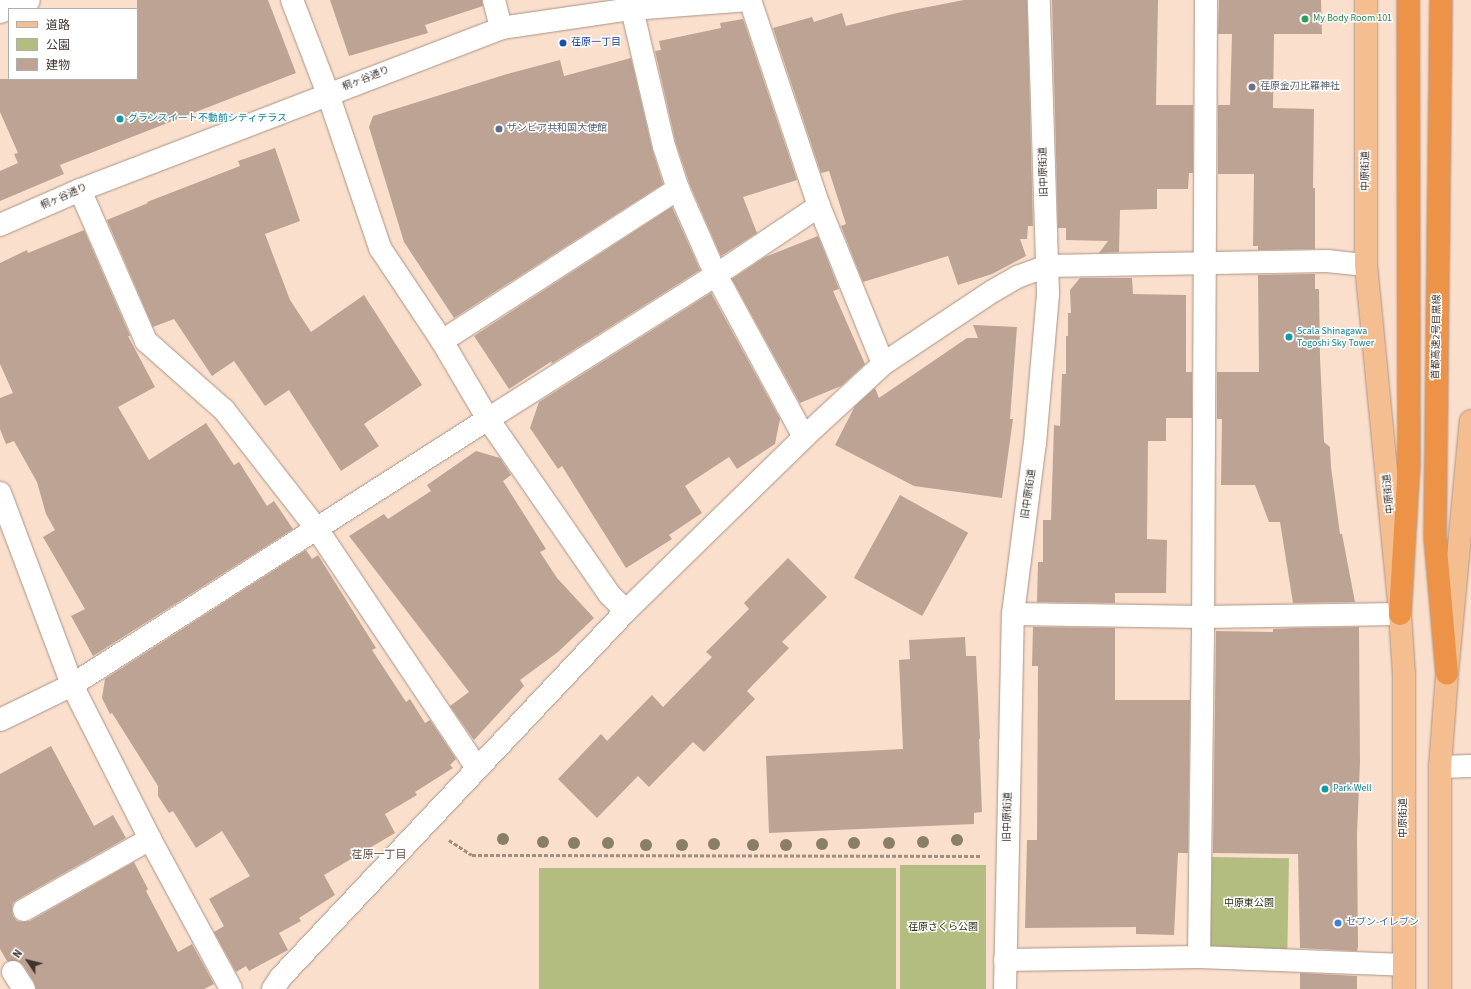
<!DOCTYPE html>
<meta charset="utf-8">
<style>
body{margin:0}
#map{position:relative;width:1471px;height:989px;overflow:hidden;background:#fadfcd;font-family:"Source Sans 3","Noto Sans JP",sans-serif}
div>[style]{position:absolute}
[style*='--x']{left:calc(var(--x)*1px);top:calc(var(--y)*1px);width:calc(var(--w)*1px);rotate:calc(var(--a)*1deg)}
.green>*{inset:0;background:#b3bd7f;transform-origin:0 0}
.building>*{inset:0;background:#bda393;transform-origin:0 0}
.path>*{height:2.5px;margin-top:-1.25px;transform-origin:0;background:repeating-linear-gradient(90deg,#a08e81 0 4px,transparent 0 6px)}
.roads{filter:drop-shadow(0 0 1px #ac9383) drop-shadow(0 0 1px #ac9383)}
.minor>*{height:22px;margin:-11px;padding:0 11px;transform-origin:11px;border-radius:11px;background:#fff}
.major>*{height:22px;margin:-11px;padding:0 11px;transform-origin:11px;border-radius:11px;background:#f4be91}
.highway>*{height:22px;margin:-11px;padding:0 11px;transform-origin:11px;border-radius:11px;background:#ec9348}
.trees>*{width:12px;height:12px;margin:-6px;border-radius:50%;background:#897f66}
.dots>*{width:11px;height:11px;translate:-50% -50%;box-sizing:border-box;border:2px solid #fff;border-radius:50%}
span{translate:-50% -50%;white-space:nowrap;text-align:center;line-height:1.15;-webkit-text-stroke:3px #fff;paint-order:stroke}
.leisure-label{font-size:10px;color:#27864d}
.left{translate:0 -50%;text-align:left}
.transit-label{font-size:10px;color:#164399}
.street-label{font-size:10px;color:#3f352e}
.worship-label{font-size:10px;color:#5b616d}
.culture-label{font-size:10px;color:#0d838f}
.service-label{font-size:10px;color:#4e5e75}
.park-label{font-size:10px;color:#2c3112}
.shop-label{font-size:10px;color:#366cbe}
.neighbourhood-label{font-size:11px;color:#654e40}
.legend{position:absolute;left:8px;top:8px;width:130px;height:72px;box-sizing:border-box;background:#fff;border:1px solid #b2aeab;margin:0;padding:5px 7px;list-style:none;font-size:12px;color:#3f352e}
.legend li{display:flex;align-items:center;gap:8px;height:20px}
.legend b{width:20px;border:1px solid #b2aeab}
.north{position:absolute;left:8px;top:941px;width:40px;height:40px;-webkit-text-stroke:3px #fff;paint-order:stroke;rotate:305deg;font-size:11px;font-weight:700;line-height:16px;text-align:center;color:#3f352e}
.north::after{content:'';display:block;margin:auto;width:14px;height:18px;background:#3f352e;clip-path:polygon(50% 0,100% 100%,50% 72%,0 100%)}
</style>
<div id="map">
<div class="green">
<i style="left:1212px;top:857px;width:77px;height:92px;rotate:1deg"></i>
<i style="left:986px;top:865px;width:124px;height:86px;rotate:90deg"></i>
<i style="left:539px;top:868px;width:357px;height:125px"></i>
</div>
<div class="building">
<i style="clip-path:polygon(137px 0,268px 0,296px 73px,60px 165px,64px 174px,0 201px,0 171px,18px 163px,14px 154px,18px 153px,0 112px,0 79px,137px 79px)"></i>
<i style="clip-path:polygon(330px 0,482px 0,483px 6px,425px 25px,428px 33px,349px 56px)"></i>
<i style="clip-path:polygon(964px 0,1027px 0,1033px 226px,1028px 226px,1027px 239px,1020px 239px,1026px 256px,992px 274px,958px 285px,948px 256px,863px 282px,841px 226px,846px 224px,829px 171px,821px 173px,773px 28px,812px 17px,814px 22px,842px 13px,846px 26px,897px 13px)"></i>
<i style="clip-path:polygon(1052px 0,1158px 0,1156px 105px,1193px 105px,1193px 173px,1189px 173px,1188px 189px,1157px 189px,1157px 209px,1120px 210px,1119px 252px,1099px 253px,1108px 241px,1066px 240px,1066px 228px,1058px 228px)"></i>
<i style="clip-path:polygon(1219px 0,1321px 0,1322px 34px,1274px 34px,1273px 108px,1314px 109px,1313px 188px,1315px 188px,1315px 249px,1258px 250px,1258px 246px,1253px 246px,1254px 174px,1218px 174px,1218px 105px,1230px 105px,1232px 34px,1218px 34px)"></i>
<i style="clip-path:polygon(743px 19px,797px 180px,743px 197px,757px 233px,721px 256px,690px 185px,676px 143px,655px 51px,661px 50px,659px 41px,721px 28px,720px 23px)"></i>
<i style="clip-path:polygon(631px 58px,652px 149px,663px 184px,454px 318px,404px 242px,369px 127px,373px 116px,507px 74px,560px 60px,564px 76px)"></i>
<i style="clip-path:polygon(275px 148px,300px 221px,265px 234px,290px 300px,311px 332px,364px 295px,422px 385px,364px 424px,379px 446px,341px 471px,289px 390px,265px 406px,234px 361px,212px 376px,174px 319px,153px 327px,107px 220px,148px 203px,147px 202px,240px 166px,238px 161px)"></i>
<i style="clip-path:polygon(672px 207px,700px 270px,551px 364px,552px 361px,509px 389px,474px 336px)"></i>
<i style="clip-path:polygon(84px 230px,130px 336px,128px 336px,155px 387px,118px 407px,149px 460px,206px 423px,234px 465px,239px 462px,267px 506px,274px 501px,293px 529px,93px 656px,71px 616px,85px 609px,43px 537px,55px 530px,46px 514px,37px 482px,14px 441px,6px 444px,0 429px,0 398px,13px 393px,0 364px,0 263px,27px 250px,28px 253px)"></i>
<i style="clip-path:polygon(818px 236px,839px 289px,833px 291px,865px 364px,841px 386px,800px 403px,732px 279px,765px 257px)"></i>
<i style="clip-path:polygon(1315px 274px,1315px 289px,1319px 289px,1320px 358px,1324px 442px,1330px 447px,1331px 467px,1340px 534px,1342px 534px,1355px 602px,1293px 603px,1280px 522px,1269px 522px,1255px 485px,1221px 485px,1222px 419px,1217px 419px,1217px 372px,1259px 372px,1258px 275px)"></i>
<i style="clip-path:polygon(1080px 278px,1132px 278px,1133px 294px,1186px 295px,1186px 372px,1192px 372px,1192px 418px,1166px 418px,1166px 441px,1148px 441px,1147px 539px,1167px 540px,1166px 593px,1115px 593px,1115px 603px,1037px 602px,1038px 562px,1043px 562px,1043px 520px,1051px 520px,1054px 425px,1060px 426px,1062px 374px,1066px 374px,1066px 336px,1068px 336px,1068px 313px,1071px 313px,1070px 290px)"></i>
<i style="clip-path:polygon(711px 293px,780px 419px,775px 444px,737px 469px,729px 457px,685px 486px,702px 513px,669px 535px,672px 539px,626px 568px,562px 466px,558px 469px,530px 428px,539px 402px)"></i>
<i style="clip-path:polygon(973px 325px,1017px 327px,1010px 419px,1013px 419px,1002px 498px,914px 486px,835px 445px,855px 406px,875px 388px,879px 398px,967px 338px,978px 338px)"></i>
<i style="clip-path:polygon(476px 451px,500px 458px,511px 475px,503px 481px,546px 549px,540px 552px,557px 578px,594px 618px,558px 652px,520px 680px,524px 686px,474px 740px,450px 706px,469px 692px,349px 536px,384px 514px,388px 519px,431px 491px,427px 485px)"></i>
<i style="left:900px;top:495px;width:78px;height:95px;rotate:29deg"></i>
<i style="clip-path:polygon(306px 550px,312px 559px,318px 555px,376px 648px,372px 650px,406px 702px,410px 699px,425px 723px,430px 720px,456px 759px,450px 765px,453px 768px,415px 792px,417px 795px,385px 814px,395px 833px,324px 875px,335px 895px,299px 918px,301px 921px,279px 933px,288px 950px,249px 971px,246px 966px,236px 972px,214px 932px,224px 926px,209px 899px,250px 876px,222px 831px,196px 848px,173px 811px,169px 813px,158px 796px,158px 786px,112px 713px,110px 714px,102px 698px,105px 679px)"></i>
<i style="clip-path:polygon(788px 558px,827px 597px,782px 642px,789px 648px,747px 691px,755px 699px,704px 752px,693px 742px,649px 787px,638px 776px,597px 818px,558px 779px,601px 734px,607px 741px,652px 695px,663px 707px,712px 657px,706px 652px,749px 609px,744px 603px)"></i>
<i style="clip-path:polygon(1033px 627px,1115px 628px,1115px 700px,1190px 700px,1188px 853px,1178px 853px,1174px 935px,1136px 934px,1136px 927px,1025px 928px,1027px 840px,1037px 840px,1038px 666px,1032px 666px)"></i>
<i style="clip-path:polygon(1359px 627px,1360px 762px,1357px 835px,1358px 947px,1357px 951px,1300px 948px,1298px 854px,1213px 853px,1216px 631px,1273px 632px,1273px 629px,1297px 628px)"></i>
<i style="clip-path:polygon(965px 637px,966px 656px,976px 656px,980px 739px,979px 739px,982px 812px,974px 813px,974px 824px,769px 833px,766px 756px,903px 749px,899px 660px,910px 659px,909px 640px)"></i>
<i style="clip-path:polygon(51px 746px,94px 826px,113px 815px,126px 838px,18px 899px,13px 903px,12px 909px,13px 916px,17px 921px,23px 922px,30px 921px,134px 862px,148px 889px,146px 891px,178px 952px,192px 944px,214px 984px,204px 989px,36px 989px,34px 982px,23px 965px,18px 961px,7px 961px,0 949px,0 774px)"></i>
<i style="clip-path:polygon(1300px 973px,1357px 976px,1357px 989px,1300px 989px)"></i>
</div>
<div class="path">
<i style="--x:1277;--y:87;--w:51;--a:-3.4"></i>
<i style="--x:449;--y:840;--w:27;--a:33"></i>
<i style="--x:472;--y:855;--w:508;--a:0.11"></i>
</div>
<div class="roads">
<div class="minor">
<i style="--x:292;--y:0;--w:101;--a:69"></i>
<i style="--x:328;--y:94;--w:163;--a:71.3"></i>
<i style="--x:380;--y:248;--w:112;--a:56.3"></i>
<i style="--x:442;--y:341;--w:91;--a:59.5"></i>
<i style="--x:488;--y:419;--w:213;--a:55.3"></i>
<i style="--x:609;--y:594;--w:24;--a:45"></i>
<i style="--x:494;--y:0;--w:29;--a:76"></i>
<i style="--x:750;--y:0;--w:217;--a:71.5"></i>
<i style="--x:819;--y:206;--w:170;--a:67.9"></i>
<i style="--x:632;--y:9;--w:141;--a:76.9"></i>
<i style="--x:664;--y:146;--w:45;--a:72"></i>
<i style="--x:678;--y:189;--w:94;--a:66.2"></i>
<i style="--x:716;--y:275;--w:184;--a:61.5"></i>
<i style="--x:0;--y:12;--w:31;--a:-22"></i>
<i style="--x:80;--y:190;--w:165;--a:66.4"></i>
<i style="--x:146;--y:341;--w:104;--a:41.5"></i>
<i style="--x:224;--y:410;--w:151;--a:52"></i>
<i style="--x:317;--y:529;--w:288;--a:56.2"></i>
<i style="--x:0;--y:225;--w:87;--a:-23.6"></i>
<i style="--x:80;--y:190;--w:451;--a:-21"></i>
<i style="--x:501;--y:28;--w:132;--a:-8.3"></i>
<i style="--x:632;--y:9;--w:117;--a:-4.4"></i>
<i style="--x:442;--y:341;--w:281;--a:-32.8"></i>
<i style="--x:0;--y:493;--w:205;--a:69.4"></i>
<i style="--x:72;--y:685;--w:173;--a:63.1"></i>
<i style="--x:150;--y:839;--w:170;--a:61.6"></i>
<i style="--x:1013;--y:614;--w:190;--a:0.9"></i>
<i style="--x:1203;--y:617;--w:197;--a:-0.9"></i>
<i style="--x:0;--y:720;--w:80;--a:-25.9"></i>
<i style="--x:72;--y:685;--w:494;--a:-32.6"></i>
<i style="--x:488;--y:419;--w:270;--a:-32.3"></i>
<i style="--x:716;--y:275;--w:124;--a:-33.8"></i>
<i style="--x:1440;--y:767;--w:31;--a:-2"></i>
<i style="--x:24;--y:910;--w:145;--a:-29.4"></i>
<i style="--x:1199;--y:957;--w:320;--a:-89.3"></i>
<i style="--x:1203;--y:637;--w:637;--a:-89.73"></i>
<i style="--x:1005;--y:960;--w:194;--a:-0.9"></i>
<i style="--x:1199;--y:957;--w:205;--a:2.2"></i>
<i style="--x:13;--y:972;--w:20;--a:57"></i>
<i style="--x:273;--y:989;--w:14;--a:-56"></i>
<i style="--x:281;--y:977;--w:503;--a:-46.69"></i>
<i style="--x:626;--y:611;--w:249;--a:-44.3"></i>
<i style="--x:804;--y:437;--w:108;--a:-42.7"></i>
<i style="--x:883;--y:364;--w:132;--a:-33.6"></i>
<i style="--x:993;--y:291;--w:28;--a:-30"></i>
<i style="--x:1017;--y:277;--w:32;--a:-20"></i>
<i style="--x:1047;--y:266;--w:280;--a:-1"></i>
<i style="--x:1327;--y:261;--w:39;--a:6"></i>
<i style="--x:1005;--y:989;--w:375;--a:-88.8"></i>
<i style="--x:1013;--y:614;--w:172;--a:-82.7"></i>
<i style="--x:1035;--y:443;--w:150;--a:-85"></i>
<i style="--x:1048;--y:294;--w:294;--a:-91.8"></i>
</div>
<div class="major">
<i style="--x:1366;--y:0;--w:265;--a:90"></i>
<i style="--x:1366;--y:265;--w:351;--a:84.4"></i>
<i style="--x:1400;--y:614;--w:60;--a:86.2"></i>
<i style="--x:1404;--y:674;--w:315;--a:90"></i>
<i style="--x:1440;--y:989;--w:222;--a:-90"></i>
<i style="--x:1440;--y:767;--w:94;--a:-85.7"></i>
<i style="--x:1447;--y:673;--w:253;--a:-84.6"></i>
</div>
<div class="highway">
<i style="--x:1441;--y:0;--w:537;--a:90.64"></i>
<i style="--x:1435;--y:537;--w:137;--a:85"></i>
<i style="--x:1400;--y:614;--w:151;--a:-86.6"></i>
<i style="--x:1409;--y:463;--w:463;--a:-90.1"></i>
</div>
</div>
<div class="trees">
<i style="left:503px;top:839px"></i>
<i style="left:957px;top:840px"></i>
<i style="left:543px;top:842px"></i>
<i style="left:923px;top:842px"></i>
<i style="left:574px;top:843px"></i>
<i style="left:608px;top:843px"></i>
<i style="left:854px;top:843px"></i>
<i style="left:889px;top:843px"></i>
<i style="left:714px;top:844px"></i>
<i style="left:822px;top:844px"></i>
<i style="left:646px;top:845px"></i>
<i style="left:682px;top:845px"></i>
<i style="left:753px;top:845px"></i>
<i style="left:786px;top:845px"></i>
</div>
<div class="dots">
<i style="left:1305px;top:19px;background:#2e9e5b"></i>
<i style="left:563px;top:43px;background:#1a4fb4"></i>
<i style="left:1252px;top:87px;background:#6b7280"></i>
<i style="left:120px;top:119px;background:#0f9aa8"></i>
<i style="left:499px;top:129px;background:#5c6f8a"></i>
<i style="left:1289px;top:337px;background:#0f9aa8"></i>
<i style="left:1325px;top:789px;background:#0f9aa8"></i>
<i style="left:1338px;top:923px;background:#3f7fe0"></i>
</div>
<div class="leisure-label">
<span class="left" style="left:1313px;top:19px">My Body Room 101</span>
</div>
<div class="transit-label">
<span class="left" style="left:571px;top:43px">荏原一丁目</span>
</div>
<div class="street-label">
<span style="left:366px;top:79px;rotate:-21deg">桐ヶ谷通り</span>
<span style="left:1366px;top:171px;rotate:-90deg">中原街道</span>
<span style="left:1044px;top:172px;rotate:-92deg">旧中原街道</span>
<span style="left:64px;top:197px;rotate:-23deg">桐ヶ谷通り</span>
<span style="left:1437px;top:337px;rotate:-89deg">首都高速2号目黒線</span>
<span style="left:1029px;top:494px;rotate:-82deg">旧中原街道</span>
<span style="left:1389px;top:494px;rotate:-96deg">中原街道</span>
<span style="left:1008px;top:817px;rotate:-89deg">旧中原街道</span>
<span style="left:1404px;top:818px;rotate:-90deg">中原街道</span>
</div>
<div class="worship-label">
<span class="left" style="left:1260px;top:87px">荏原金刀比羅神社</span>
</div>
<div class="culture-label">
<span class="left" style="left:128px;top:119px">グランスイート不動前シティテラス</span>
<span class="left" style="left:1297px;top:337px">Scala Shinagawa<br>Togoshi Sky Tower</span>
<span class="left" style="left:1333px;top:789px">Park Well</span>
</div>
<div class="service-label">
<span class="left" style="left:507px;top:129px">ザンビア共和国大使館</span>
</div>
<div class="park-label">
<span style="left:1249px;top:904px">中原東公園</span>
<span style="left:943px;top:928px">荏原さくら公園</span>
</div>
<div class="shop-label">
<span class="left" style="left:1346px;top:923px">セブン-イレブン</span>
</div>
<div class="neighbourhood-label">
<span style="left:379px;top:855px">荏原一丁目</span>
</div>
<ul class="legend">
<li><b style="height:5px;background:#f4be91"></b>道路</li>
<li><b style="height:11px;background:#b3bd7f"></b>公園</li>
<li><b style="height:11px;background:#bda393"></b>建物</li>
</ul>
<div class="north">N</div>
</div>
